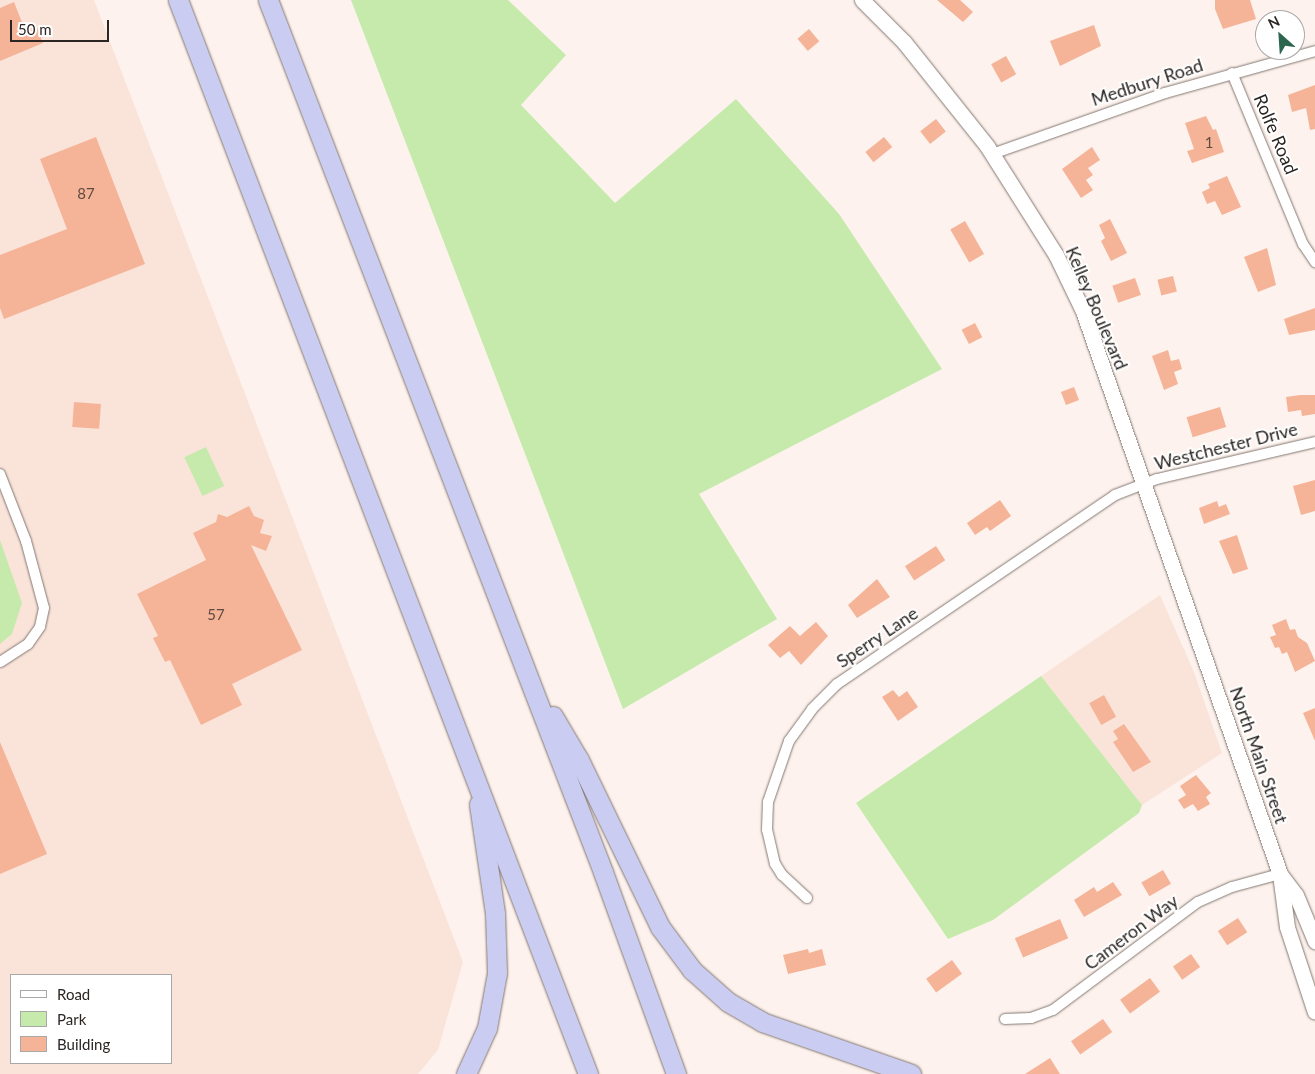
<!DOCTYPE html>
<style>
body{margin:0}
#map{position:relative;width:1315px;height:1074px;overflow:hidden;background:#fdf2ed;font-family:Lato,sans-serif}
div>[style]{position:absolute}
[style*='--x']{left:calc(var(--x)*1px);top:calc(var(--y)*1px);width:calc(var(--w)*1px);rotate:calc(var(--a)*1deg)}
.built>*{inset:0;background:#fae4da}
.green>*{inset:0;background:#c5eaab;transform-origin:0 0}
.building>*{inset:0;background:#f5b498;transform-origin:0 0}
.roads{filter:drop-shadow(0 0 1px #837771) drop-shadow(0 0 1px #837771)}
.street>*{height:10px;margin:-5px;padding:0 5px;transform-origin:5px;border-radius:5px;background:#fff}
.secondary>*{height:15px;margin:-7.5px;padding:0 7.5px;transform-origin:7.5px;border-radius:7.5px;background:#fff}
.highway>*{height:19px;margin:-9.5px;padding:0 9.5px;transform-origin:9.5px;border-radius:9.5px;background:#cacdf1}
span{translate:-50% -50%;white-space:nowrap;text-align:center;line-height:1.15;-webkit-text-stroke:4px #fff;paint-order:stroke}
.number-label{font-size:15px;color:#5e4a40}
.number-label span{-webkit-text-stroke-width:0}
.street-label{font-size:18px;color:#2b2623}
.legend{position:absolute;left:10px;top:974px;width:162px;height:90px;box-sizing:border-box;background:#fff;border:1px solid #aaa8a7;margin:0;padding:6px 9px;list-style:none;font-size:15px;color:#2b2623}
.legend li{display:flex;align-items:center;gap:10px;height:25px}
.legend b{width:25px;border:1px solid #aaa8a7}
.north{position:absolute;left:1255px;top:10px;width:50px;height:50px;box-sizing:border-box;background:#fff;border:1px solid #aaa8a7;border-radius:50%;rotate:334deg;font-size:14px;font-weight:700;line-height:20px;text-align:center;color:#2b2623}
.north::after{content:'';display:block;margin:auto;width:18px;height:22px;background:#2d664e;clip-path:polygon(50% 0,100% 100%,50% 72%,0 100%)}
.scale{position:absolute;left:10px;top:20px;width:99px;height:22px;box-sizing:border-box;border:2px solid #2b2623;border-top:0;padding-left:6px;font-size:15px;line-height:18px;white-space:nowrap;color:#2b2623;-webkit-text-stroke:4px #fff;paint-order:stroke}
</style>
<div id="map">
<div class="built">
<i style="clip-path:polygon(evenodd,0 0,94px 0,463px 962px,438px 1050px,418px 1074px,0 1074px,0 0,11px 975px,171px 975px,171px 1063px,11px 1063px,11px 975px)"></i>
<i style="clip-path:polygon(1160px 595px,1194px 672px,1222px 753px,1142px 805px,1041px 676px)"></i>
</div>
<div class="green">
<i style="clip-path:polygon(351px 0,508px 0,566px 55px,521px 105px,615px 203px,736px 99px,839px 214px,942px 369px,699px 494px,777px 619px,623px 709px)"></i>
<i style="left:206px;top:447px;width:43px;height:24px;rotate:65deg"></i>
<i style="clip-path:polygon(0 540px,22px 603px,12px 634px,0 644px)"></i>
<i style="clip-path:polygon(1041px 676px,1142px 805px,1139px 813px,993px 920px,948px 939px,856px 803px)"></i>
</div>
<div class="building">
<i style="clip-path:polygon(937px 0,960px 0,973px 12px,963px 22px)"></i>
<i style="clip-path:polygon(1215px 0,1250px 0,1256px 19px,1223px 29px,1215px 9px)"></i>
<i style="clip-path:polygon(14px 2px,25px 30px,36px 25px,43px 43px,0 61px,0 8px)"></i>
<i style="clip-path:polygon(1094px 25px,1101px 46px,1060px 66px,1050px 41px)"></i>
<i style="left:809px;top:29px;width:16px;height:15px;rotate:50deg"></i>
<i style="left:1006px;top:56px;width:21px;height:17px;rotate:61deg"></i>
<i style="clip-path:polygon(1315px 85px,1315px 129px,1310px 130px,1306px 108px,1292px 112px,1288px 95px)"></i>
<i style="clip-path:polygon(1206px 116px,1213px 130px,1216px 129px,1224px 152px,1192px 163px,1187px 151px,1194px 149px,1185px 123px)"></i>
<i style="left:936px;top:119px;width:16px;height:20px;rotate:52deg"></i>
<i style="clip-path:polygon(96px 137px,145px 264px,4px 319px,0 308px,0 255px,67px 229px,40px 159px)"></i>
<i style="left:884px;top:137px;width:13px;height:24px;rotate:51deg"></i>
<i style="clip-path:polygon(1092px 147px,1100px 160px,1088px 168px,1093px 175px,1086px 180px,1093px 190px,1081px 198px,1062px 169px)"></i>
<i style="clip-path:polygon(1227px 176px,1241px 207px,1222px 215px,1215px 201px,1207px 204px,1202px 192px,1210px 188px,1208px 184px)"></i>
<i style="clip-path:polygon(1110px 219px,1127px 253px,1111px 261px,1101px 241px,1105px 238px,1099px 225px)"></i>
<i style="left:965px;top:221px;width:38px;height:17px;rotate:60deg"></i>
<i style="clip-path:polygon(1267px 248px,1276px 285px,1258px 292px,1244px 257px)"></i>
<i style="left:1173px;top:276px;width:16px;height:16px;rotate:76deg"></i>
<i style="left:1135px;top:278px;width:18px;height:24px;rotate:71deg"></i>
<i style="clip-path:polygon(1315px 308px,1315px 330px,1289px 335px,1284px 319px)"></i>
<i style="left:975px;top:323px;width:16px;height:15px;rotate:63deg"></i>
<i style="clip-path:polygon(1168px 350px,1171px 361px,1179px 359px,1182px 369px,1174px 372px,1178px 384px,1164px 390px,1152px 356px)"></i>
<i style="left:1074px;top:387px;width:14px;height:14px;rotate:69deg"></i>
<i style="clip-path:polygon(1300px 395px,1315px 395px,1315px 414px,1302px 416px,1301px 410px,1288px 412px,1286px 397px)"></i>
<i style="left:74px;top:402px;width:27px;height:25px;rotate:4deg"></i>
<i style="left:1220px;top:407px;width:21px;height:35px;rotate:73deg"></i>
<i style="clip-path:polygon(1315px 480px,1315px 511px,1301px 515px,1293px 486px)"></i>
<i style="clip-path:polygon(1000px 500px,1011px 516px,990px 531px,987px 527px,975px 535px,967px 523px)"></i>
<i style="clip-path:polygon(1217px 501px,1219px 507px,1226px 504px,1230px 514px,1204px 524px,1199px 508px)"></i>
<i style="clip-path:polygon(249px 506px,254px 516px,264px 520px,260px 533px,272px 536px,266px 551px,251px 545px,302px 650px,232px 684px,242px 705px,201px 725px,170px 660px,165px 662px,153px 638px,158px 636px,137px 594px,206px 560px,193px 533px,216px 522px,218px 514px,227px 517px)"></i>
<i style="clip-path:polygon(1237px 535px,1248px 569px,1233px 574px,1219px 541px)"></i>
<i style="left:936px;top:546px;width:17px;height:37px;rotate:57deg"></i>
<i style="clip-path:polygon(877px 579px,890px 597px,857px 618px,848px 605px)"></i>
<i style="clip-path:polygon(1286px 619px,1290px 630px,1295px 629px,1298px 637px,1307px 643px,1315px 661px,1295px 672px,1287px 652px,1282px 654px,1279px 647px,1275px 648px,1270px 637px,1276px 635px,1272px 625px)"></i>
<i style="clip-path:polygon(816px 622px,828px 636px,801px 665px,789px 651px,780px 658px,768px 645px,790px 626px,800px 636px)"></i>
<i style="clip-path:polygon(893px 690px,899px 697px,907px 691px,918px 707px,898px 721px,882px 697px)"></i>
<i style="left:1104px;top:695px;width:25px;height:17px;rotate:61deg"></i>
<i style="clip-path:polygon(1315px 708px,1315px 741px,1303px 713px)"></i>
<i style="clip-path:polygon(1124px 724px,1151px 762px,1133px 772px,1113px 742px,1118px 739px,1113px 731px)"></i>
<i style="clip-path:polygon(0 742px,47px 854px,0 874px)"></i>
<i style="clip-path:polygon(1196px 775px,1211px 793px,1206px 797px,1210px 804px,1198px 811px,1193px 804px,1184px 809px,1178px 800px,1186px 795px,1180px 786px)"></i>
<i style="left:1163px;top:870px;width:16px;height:25px;rotate:60deg"></i>
<i style="clip-path:polygon(1113px 882px,1122px 895px,1084px 917px,1074px 900px,1094px 887px,1097px 892px)"></i>
<i style="left:1238px;top:918px;width:17px;height:24px;rotate:57deg"></i>
<i style="left:1060px;top:919px;width:21px;height:49px;rotate:67deg"></i>
<i style="clip-path:polygon(808px 949px,809px 953px,822px 949px,826px 965px,788px 974px,783px 955px)"></i>
<i style="left:1191px;top:954px;width:16px;height:22px;rotate:55deg"></i>
<i style="left:952px;top:960px;width:17px;height:32px;rotate:54deg"></i>
<i style="left:1150px;top:978px;width:17px;height:37px;rotate:54deg"></i>
<i style="left:1103px;top:1019px;width:16px;height:39px;rotate:55deg"></i>
<i style="clip-path:polygon(1050px 1058px,1060px 1074px,1025px 1074px)"></i>
</div>
<div class="roads">
<div class="street">
<i style="--x:1232;--y:73;--w:185;--a:67.5"></i>
<i style="--x:1303;--y:244;--w:22;--a:56"></i>
<i style="--x:992;--y:154;--w:183;--a:-19.4"></i>
<i style="--x:1165;--y:93;--w:156;--a:-15.6"></i>
<i style="--x:0;--y:474;--w:72;--a:68.8"></i>
<i style="--x:26;--y:541;--w:69;--a:75"></i>
<i style="--x:44;--y:608;--w:19;--a:102"></i>
<i style="--x:40;--y:627;--w:21;--a:125"></i>
<i style="--x:28;--y:644;--w:33;--a:147"></i>
<i style="--x:807;--y:898;--w:34;--a:-137"></i>
<i style="--x:782;--y:875;--w:13;--a:-122"></i>
<i style="--x:775;--y:864;--w:35;--a:-103"></i>
<i style="--x:767;--y:830;--w:28;--a:-88"></i>
<i style="--x:768;--y:802;--w:65;--a:-71"></i>
<i style="--x:789;--y:741;--w:39;--a:-54"></i>
<i style="--x:812;--y:709;--w:35;--a:-45"></i>
<i style="--x:837;--y:684;--w:336;--a:-34.2"></i>
<i style="--x:1115;--y:495;--w:45;--a:-20.9"></i>
<i style="--x:1157;--y:479;--w:162;--a:-13.2"></i>
<i style="--x:1005;--y:1019;--w:26;--a:-2"></i>
<i style="--x:1031;--y:1018;--w:23;--a:-20"></i>
<i style="--x:1053;--y:1010;--w:181;--a:-36.7"></i>
<i style="--x:1198;--y:902;--w:37;--a:-24"></i>
<i style="--x:1232;--y:887;--w:50;--a:-15.2"></i>
</div>
<div class="secondary">
<i style="--x:862;--y:0;--w:59;--a:45"></i>
<i style="--x:904;--y:42;--w:133;--a:51.4"></i>
<i style="--x:987;--y:146;--w:129;--a:57.7"></i>
<i style="--x:1056;--y:255;--w:62;--a:64.3"></i>
<i style="--x:1083;--y:311;--w:596;--a:70.71"></i>
<i style="--x:1280;--y:874;--w:53;--a:82.5"></i>
<i style="--x:1287;--y:927;--w:89;--a:71.8"></i>
<i style="--x:1280;--y:874;--w:26;--a:53"></i>
<i style="--x:1296;--y:895;--w:50;--a:67.6"></i>
</div>
<div class="highway">
<i style="--x:178;--y:0;--w:1150;--a:69.11"></i>
<i style="--x:268;--y:0;--w:934;--a:68.98"></i>
<i style="--x:603;--y:872;--w:215;--a:70.1"></i>
<i style="--x:553;--y:716;--w:51;--a:59.4"></i>
<i style="--x:579;--y:760;--w:186;--a:64.1"></i>
<i style="--x:660;--y:927;--w:54;--a:53.3"></i>
<i style="--x:692;--y:970;--w:48;--a:41.6"></i>
<i style="--x:728;--y:1002;--w:39;--a:30"></i>
<i style="--x:762;--y:1022;--w:158;--a:19.2"></i>
<i style="--x:466;--y:1074;--w:51;--a:-65.5"></i>
<i style="--x:487;--y:1028;--w:56;--a:-79.7"></i>
<i style="--x:497;--y:973;--w:60;--a:-91.9"></i>
<i style="--x:495;--y:913;--w:110;--a:-98.4"></i>
</div>
</div>
<div class="number-label">
<span style="left:1209px;top:143px">1</span>
<span style="left:86px;top:194px">87</span>
<span style="left:216px;top:615px">57</span>
</div>
<div class="street-label">
<span style="left:1147px;top:82px;rotate:-18deg">Medbury Road</span>
<span style="left:1276px;top:134px;rotate:67deg">Rolfe Road</span>
<span style="left:1097px;top:308px;rotate:67deg">Kelley Boulevard</span>
<span style="left:1226px;top:446px;rotate:-14deg">Westchester Drive</span>
<span style="left:877px;top:637px;rotate:-34deg">Sperry Lane</span>
<span style="left:1259px;top:755px;rotate:71deg">North Main Street</span>
<span style="left:1131px;top:932px;rotate:-37deg">Cameron Way</span>
</div>
<ul class="legend">
<li><b style="height:6px;background:#fff"></b>Road</li>
<li><b style="height:14px;background:#c5eaab"></b>Park</li>
<li><b style="height:14px;background:#f5b498"></b>Building</li>
</ul>
<div class="north">N</div>
<div class="scale">50 m</div>
</div>
